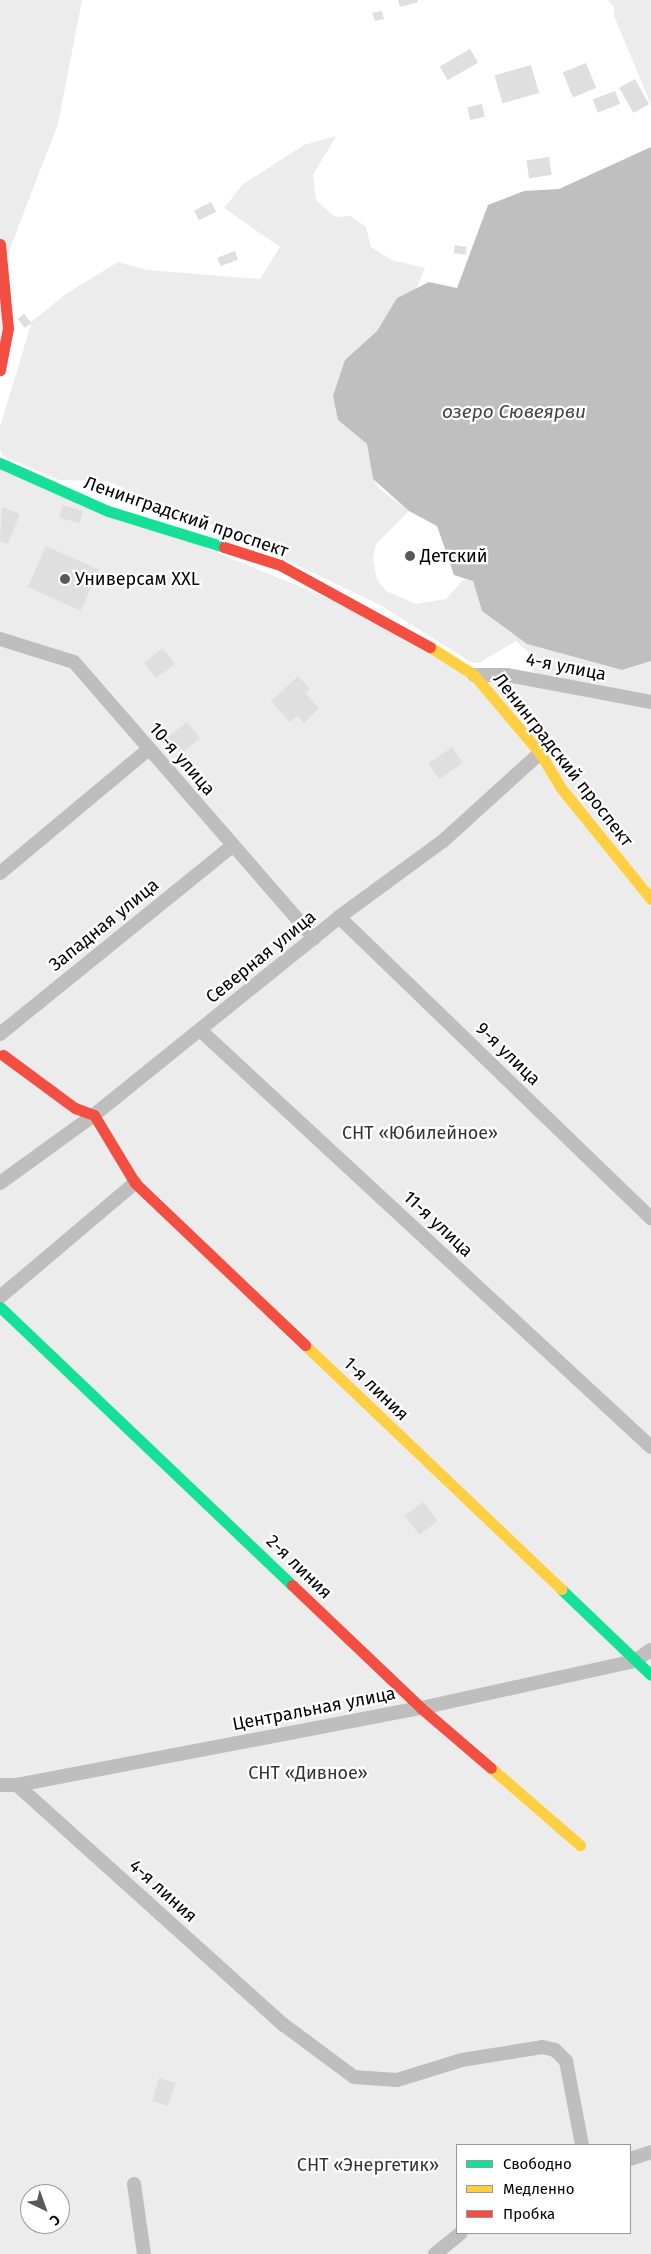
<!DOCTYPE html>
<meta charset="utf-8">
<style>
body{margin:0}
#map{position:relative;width:651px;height:2254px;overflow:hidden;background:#fff;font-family:"Fira Sans",sans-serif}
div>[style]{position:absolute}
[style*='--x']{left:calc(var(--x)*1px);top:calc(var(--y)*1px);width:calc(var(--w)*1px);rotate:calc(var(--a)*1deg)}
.green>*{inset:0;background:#ececec}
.water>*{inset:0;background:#bfbfbf}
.building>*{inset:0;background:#dfdfdf;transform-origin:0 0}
.street>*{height:14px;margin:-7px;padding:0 7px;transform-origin:7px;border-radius:7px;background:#bebebe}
.fast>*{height:11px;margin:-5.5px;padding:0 5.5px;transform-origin:5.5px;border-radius:5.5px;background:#16e098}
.slow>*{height:11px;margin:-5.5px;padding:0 5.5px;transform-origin:5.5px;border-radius:5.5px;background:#ffcf43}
.jam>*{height:11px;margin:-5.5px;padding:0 5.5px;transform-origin:5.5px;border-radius:5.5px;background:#f24e42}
.dots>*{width:14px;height:14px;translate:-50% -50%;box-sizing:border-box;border:2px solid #fff;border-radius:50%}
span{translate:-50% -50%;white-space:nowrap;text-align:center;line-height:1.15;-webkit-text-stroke:4.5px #fff;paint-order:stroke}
.street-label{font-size:18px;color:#000}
.poi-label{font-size:18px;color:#000}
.left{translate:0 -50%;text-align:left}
.park-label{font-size:18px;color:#333}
.water-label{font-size:19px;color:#444;font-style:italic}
.legend{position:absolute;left:456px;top:2144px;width:175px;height:90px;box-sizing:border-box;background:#fff;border:1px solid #999;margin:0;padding:6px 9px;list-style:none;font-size:15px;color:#000}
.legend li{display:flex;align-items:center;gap:10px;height:25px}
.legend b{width:25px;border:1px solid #999}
.north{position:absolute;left:20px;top:2184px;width:50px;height:50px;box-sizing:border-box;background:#fff;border:1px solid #999;border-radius:50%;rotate:138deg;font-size:14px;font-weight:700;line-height:20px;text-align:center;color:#000}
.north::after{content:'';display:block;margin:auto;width:18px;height:22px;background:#595959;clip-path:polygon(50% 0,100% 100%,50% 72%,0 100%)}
</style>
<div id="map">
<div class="green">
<i style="clip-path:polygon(0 0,82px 0,58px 124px,4px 264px,0 370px)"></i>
<i style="clip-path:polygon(607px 0,651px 0,651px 105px,614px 16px,614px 6px)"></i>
<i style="clip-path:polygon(evenodd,336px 136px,313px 175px,316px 200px,335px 217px,351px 216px,366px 227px,371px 247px,392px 260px,425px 268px,416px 289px,397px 298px,377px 331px,345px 360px,338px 420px,367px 444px,373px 479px,381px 490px,409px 511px,376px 544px,373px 559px,377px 580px,386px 591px,416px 604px,446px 599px,464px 579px,473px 581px,482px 611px,527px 644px,622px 670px,651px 661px,651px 1668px,133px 1190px,651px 1671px,651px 2254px,0 2254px,0 463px,393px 625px,474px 675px,546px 682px,533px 671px,530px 654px,516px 641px,479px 663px,471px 662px,380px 605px,213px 525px,107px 481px,59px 480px,3px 456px,0 449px,0 427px,31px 324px,25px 328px,18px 319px,24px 314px,31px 322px,66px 294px,118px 262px,147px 270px,260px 279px,280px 247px,224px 208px,243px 184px,304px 145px,336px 136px,457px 2145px,630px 2145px,630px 2233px,457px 2233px,457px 2145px,336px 136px,30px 2194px,60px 2194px,60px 2224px,30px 2224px,30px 2194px)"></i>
</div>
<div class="water">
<i style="clip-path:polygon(651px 147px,651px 661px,622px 670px,527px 644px,482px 611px,473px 581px,454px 575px,437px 526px,409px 511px,373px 479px,367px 444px,338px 420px,333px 396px,345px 360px,377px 331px,397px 298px,429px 282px,457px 288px,488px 205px,524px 191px,559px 189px)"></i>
</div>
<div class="building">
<i style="clip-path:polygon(398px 0,418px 0,418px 2px,400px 7px)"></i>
<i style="clip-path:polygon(382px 11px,384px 19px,375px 21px,372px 13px)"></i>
<i style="left:470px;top:49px;width:16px;height:35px;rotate:60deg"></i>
<i style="left:586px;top:63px;width:27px;height:25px;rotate:68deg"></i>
<i style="left:531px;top:65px;width:29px;height:38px;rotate:74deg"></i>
<i style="left:635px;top:79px;width:29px;height:18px;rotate:61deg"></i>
<i style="left:615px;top:91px;width:14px;height:24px;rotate:69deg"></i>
<i style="left:482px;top:104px;width:13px;height:15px;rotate:77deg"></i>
<i style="left:549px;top:157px;width:18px;height:23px;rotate:81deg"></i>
<i style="left:211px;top:202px;width:11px;height:19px;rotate:63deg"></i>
<i style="left:455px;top:245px;width:12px;height:8px;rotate:9deg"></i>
<i style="left:235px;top:251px;width:9px;height:19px;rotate:69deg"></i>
<i style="left:24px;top:314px;width:11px;height:8px;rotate:52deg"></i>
<i style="left:63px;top:505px;width:21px;height:13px;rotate:17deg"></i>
<i style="clip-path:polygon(2px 507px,20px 514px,8px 544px,0 541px)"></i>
<i style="left:46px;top:546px;width:58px;height:45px;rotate:24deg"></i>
<i style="left:163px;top:648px;width:20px;height:24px;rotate:53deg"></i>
<i style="clip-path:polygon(298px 676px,310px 689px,305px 693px,319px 708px,304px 723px,297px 716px,290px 722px,271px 701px)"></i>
<i style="left:187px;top:722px;width:21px;height:24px;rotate:51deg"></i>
<i style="left:452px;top:747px;width:19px;height:29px;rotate:55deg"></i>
<i style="left:423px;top:1502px;width:24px;height:23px;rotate:52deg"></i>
<i style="left:159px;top:2078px;width:17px;height:24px;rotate:17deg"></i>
</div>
<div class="street">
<i style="--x:0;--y:639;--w:77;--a:17.3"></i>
<i style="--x:74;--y:662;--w:366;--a:49"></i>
<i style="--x:474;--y:675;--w:33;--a:0"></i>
<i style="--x:507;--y:675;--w:147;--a:10.6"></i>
<i style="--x:0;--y:873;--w:194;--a:-39.8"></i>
<i style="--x:339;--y:917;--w:434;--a:44"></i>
<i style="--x:200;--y:1030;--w:614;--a:42.76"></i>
<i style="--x:0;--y:1034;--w:300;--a:-39"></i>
<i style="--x:0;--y:1183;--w:116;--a:-35.9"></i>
<i style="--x:94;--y:1115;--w:315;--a:-38.9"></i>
<i style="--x:339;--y:917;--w:129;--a:-36.2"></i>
<i style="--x:443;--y:841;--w:131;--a:-42.2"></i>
<i style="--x:0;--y:1297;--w:177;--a:-40.2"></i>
<i style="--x:0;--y:1785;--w:17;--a:0"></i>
<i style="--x:17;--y:1785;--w:411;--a:-10.8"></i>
<i style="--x:421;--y:1708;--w:219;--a:-12.4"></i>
<i style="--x:635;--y:1661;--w:19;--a:-35"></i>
<i style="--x:17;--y:1785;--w:359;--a:42"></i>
<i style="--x:284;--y:2025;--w:87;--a:36.6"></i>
<i style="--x:354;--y:2077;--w:43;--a:4"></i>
<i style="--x:397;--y:2080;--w:68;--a:-17.1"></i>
<i style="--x:462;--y:2060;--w:81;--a:-9.2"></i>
<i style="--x:542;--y:2047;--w:13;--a:13"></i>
<i style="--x:555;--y:2050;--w:16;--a:45"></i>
<i style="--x:566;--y:2061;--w:86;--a:79.2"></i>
<i style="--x:630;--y:2159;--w:22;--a:-18"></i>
<i style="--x:134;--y:2184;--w:71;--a:81.9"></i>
<i style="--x:435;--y:2254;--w:33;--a:-39"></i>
</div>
<div class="fast">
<i style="--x:0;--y:463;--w:118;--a:24"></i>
<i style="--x:108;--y:511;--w:121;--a:17.2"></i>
<i style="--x:0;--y:1307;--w:403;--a:43.6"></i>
<i style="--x:561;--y:1589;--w:124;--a:43.7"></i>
</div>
<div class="slow">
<i style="--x:430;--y:647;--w:52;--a:32.5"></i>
<i style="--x:474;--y:675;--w:102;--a:49.8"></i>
<i style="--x:540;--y:753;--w:41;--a:59"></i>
<i style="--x:561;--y:788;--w:143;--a:51"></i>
<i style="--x:305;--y:1345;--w:354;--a:43.6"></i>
<i style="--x:491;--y:1768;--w:118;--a:40.9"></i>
</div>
<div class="jam">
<i style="--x:0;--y:244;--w:84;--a:84.6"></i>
<i style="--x:8;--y:328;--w:43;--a:100.8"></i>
<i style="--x:224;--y:547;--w:59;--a:17.8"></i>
<i style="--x:280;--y:565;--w:171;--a:28.7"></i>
<i style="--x:3;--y:1055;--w:89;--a:36.4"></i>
<i style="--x:75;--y:1108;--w:20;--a:20"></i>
<i style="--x:94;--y:1115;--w:79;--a:58.9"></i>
<i style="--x:135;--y:1183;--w:235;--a:43.6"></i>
<i style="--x:292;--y:1585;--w:178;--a:43.6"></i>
<i style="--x:421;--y:1708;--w:92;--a:40.6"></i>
</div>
<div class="dots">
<i style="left:410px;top:556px;background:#595959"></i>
<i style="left:65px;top:579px;background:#595959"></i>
</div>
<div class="street-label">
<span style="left:186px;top:517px;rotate:19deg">Ленинградский проспект</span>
<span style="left:566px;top:667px;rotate:11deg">4-я улица</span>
<span style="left:182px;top:759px;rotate:49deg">10-я улица</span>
<span style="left:563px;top:760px;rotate:52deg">Ленинградский проспект</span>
<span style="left:104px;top:925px;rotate:-39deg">Западная улица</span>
<span style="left:261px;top:957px;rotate:-39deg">Северная улица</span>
<span style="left:508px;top:1054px;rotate:44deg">9-я улица</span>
<span style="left:438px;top:1224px;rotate:43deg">11-я улица</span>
<span style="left:376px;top:1389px;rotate:44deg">1-я линия</span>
<span style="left:299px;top:1567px;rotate:44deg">2-я линия</span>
<span style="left:314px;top:1709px;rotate:-11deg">Центральная улица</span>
<span style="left:163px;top:1891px;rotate:42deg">4-я линия</span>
</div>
<div class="poi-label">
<span class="left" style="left:420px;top:556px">Детский</span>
<span class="left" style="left:75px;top:579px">Универсам XXL</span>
</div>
<div class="park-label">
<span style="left:420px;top:1133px">СНТ «Юбилейное»</span>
<span style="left:308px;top:1773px">СНТ «Дивное»</span>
<span style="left:368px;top:2165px">СНТ «Энергетик»</span>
</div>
<div class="water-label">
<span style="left:514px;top:412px">озеро Сювеярви</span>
</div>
<ul class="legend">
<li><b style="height:6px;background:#16e098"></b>Свободно</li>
<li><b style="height:6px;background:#ffcf43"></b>Медленно</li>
<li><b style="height:6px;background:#f24e42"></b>Пробка</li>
</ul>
<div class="north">С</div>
</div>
